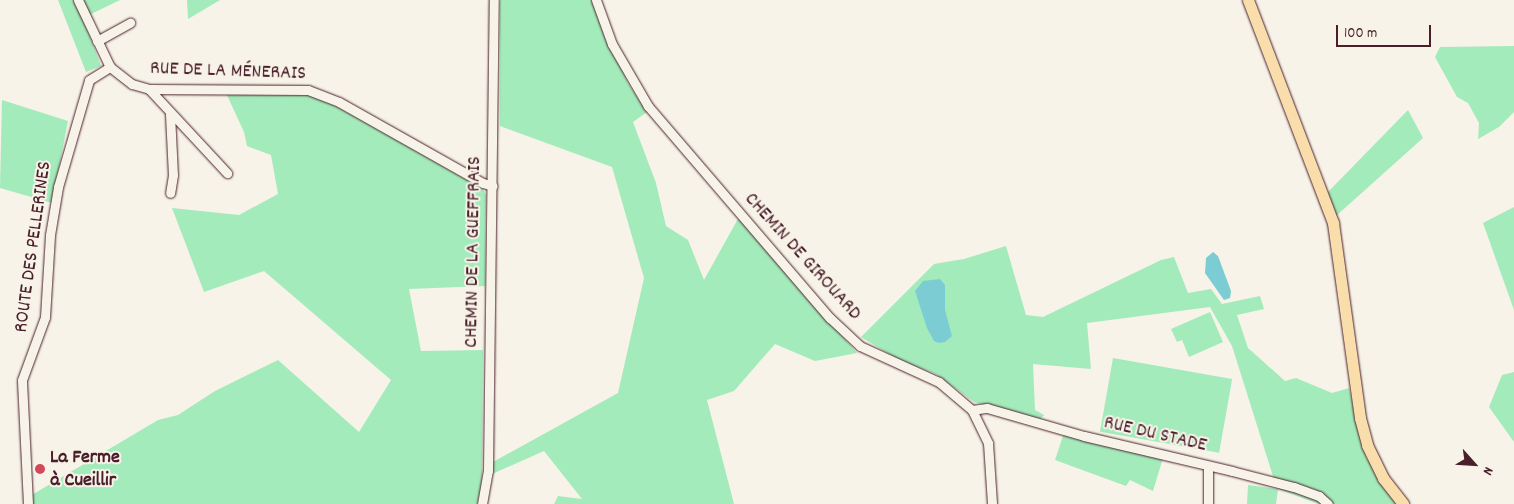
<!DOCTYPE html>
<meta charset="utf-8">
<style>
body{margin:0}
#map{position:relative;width:1514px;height:504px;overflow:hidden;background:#f7f3e8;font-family:Dekko,sans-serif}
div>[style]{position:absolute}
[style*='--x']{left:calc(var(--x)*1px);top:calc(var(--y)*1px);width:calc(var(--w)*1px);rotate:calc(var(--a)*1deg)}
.green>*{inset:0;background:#a3ebba;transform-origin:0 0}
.water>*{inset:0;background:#7ccdd3}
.roads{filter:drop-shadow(0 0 1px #4a1f2b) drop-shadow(0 0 1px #4a1f2b)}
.minor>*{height:9px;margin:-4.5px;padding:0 4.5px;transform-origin:4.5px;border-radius:4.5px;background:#f7f3e8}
.major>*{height:11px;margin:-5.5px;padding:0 5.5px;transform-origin:5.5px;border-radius:5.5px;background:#f9deab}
.dots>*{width:14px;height:14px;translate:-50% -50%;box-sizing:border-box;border:2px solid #f7f3e8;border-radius:50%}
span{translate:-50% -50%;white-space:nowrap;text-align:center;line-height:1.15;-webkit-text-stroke:4px #f7f3e8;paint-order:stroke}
.street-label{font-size:20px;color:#4a1f2b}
.poi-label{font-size:20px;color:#4a1f2b;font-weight:700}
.left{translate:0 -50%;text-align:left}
.north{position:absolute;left:1449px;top:439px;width:50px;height:50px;-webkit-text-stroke:4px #f7f3e8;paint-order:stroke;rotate:116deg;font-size:14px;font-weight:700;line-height:20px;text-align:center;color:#4a1f2b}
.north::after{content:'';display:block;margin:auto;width:18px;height:22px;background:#4a1f2b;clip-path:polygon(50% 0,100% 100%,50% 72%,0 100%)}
.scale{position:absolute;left:1336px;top:25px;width:95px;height:22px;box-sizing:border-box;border:2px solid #4a1f2b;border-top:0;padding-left:6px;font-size:15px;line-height:18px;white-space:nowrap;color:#4a1f2b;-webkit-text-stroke:4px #f7f3e8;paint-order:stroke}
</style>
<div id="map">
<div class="green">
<i style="clip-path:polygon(58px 0,120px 0,83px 18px,101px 66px,86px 72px)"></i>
<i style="clip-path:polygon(187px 0,220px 0,188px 19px)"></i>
<i style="clip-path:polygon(500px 0,594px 0,628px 83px,647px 112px,633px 122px,656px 183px,666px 226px,688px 240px,704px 280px,739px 217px,857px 353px,815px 361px,775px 344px,734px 391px,707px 400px,734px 504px,554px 504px,558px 496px,582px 499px,544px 451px,492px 474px,493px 462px,618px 393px,644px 278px,612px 167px,500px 126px)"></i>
<i style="clip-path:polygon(1514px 46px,1514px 112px,1499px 127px,1478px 139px,1479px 123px,1468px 103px,1457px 97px,1435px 57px,1440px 47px)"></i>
<i style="clip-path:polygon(226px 93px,304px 94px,327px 101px,483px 189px,486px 195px,485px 286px,409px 289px,421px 351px,483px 350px,482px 484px,477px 504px,32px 504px,30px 496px,158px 420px,178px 415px,215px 391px,278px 360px,359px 432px,391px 380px,264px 271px,204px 292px,172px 208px,239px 215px,278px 194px,271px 155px,247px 146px,244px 132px)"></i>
<i style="clip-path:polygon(2px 100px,68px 121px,52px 203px,0 188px)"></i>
<i style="clip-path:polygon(1408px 110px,1423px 138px,1336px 216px,1327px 193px)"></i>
<i style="clip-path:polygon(1514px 207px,1514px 310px,1483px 223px)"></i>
<i style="clip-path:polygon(1006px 246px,1026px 315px,1043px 317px,1161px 260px,1174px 257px,1188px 293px,1211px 289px,1222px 304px,1260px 296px,1264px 309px,1237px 315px,1248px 348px,1285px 381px,1296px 378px,1332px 393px,1349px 388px,1366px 457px,1396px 504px,1319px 504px,1278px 489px,1276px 504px,1247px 504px,1248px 485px,1277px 489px,1232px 346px,1210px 307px,1087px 323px,1091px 369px,1033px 364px,1035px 410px,1044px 415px,1040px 420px,974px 402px,936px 374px,899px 360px,861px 337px,934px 264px,964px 259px)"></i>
<i style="clip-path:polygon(1210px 312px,1223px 342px,1189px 357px,1182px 340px,1177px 342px,1171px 329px)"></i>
<i style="left:1113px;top:358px;width:121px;height:75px;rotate:10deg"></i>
<i style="clip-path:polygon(1514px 372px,1514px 442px,1489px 407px,1502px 375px)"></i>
<i style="clip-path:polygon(1064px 433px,1163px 458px,1153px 491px,1130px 480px,1126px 486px,1055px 460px)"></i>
</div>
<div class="water">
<i style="clip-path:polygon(1213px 252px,1218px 256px,1231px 291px,1230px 298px,1224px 300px,1205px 273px,1206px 258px)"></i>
<i style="clip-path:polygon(940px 279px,945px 285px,945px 310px,952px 336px,945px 342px,939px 343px,934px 341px,927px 328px,915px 291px,923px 281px)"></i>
</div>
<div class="roads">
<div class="minor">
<i style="--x:78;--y:0;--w:74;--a:64.5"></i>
<i style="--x:110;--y:67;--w:28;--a:38"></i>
<i style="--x:132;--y:84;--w:18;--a:16"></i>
<i style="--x:149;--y:89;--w:159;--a:0.4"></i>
<i style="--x:308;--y:90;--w:33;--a:21"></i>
<i style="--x:339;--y:102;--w:165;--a:29.4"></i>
<i style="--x:483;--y:183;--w:10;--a:17"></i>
<i style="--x:596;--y:0;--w:47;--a:70"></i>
<i style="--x:612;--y:44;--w:72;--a:59.9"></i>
<i style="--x:648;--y:106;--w:279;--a:49.4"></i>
<i style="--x:830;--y:318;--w:41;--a:43"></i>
<i style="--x:860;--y:346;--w:87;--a:24.5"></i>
<i style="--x:939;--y:382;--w:43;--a:40.3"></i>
<i style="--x:972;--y:410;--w:37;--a:64"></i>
<i style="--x:988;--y:443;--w:61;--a:86.2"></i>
<i style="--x:97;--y:41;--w:38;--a:-29"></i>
<i style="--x:149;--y:89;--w:115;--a:47.1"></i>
<i style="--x:170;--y:114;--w:61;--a:87.2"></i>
<i style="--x:173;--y:175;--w:18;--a:99"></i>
<i style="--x:972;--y:410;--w:15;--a:-8"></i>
<i style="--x:987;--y:408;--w:101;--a:16.1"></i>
<i style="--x:1084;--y:436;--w:152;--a:13.3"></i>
<i style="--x:1232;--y:471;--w:64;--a:14.5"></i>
<i style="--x:1294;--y:487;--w:27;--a:20"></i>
<i style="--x:1319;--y:496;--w:12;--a:42"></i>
<i style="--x:28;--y:504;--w:124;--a:-92.8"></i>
<i style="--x:22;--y:380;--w:67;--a:-69.9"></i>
<i style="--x:45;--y:317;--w:82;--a:-86.5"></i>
<i style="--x:50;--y:235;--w:49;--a:-80.5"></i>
<i style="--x:58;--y:187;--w:111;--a:-73.8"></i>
<i style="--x:89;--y:80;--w:25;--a:-32"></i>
<i style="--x:482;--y:504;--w:34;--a:-80"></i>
<i style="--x:488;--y:471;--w:471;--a:-89.3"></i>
<i style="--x:1208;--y:504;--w:38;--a:-90"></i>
</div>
<div class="major">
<i style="--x:1248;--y:0;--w:239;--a:69.1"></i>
<i style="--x:1333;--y:223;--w:197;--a:82.1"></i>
<i style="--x:1360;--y:418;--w:28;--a:75"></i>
<i style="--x:1367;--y:445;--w:37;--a:64"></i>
<i style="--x:1383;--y:478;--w:33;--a:52"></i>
</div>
</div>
<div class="dots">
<i style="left:40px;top:469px;background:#d1495b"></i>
</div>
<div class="street-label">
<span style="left:228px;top:72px;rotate:2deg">RUE DE LA MÉNERAIS</span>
<span style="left:34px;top:247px;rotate:-82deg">ROUTE DES PELLERINES</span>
<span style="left:474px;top:252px;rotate:-89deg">CHEMIN DE LA GUEFFRAIS</span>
<span style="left:802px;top:257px;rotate:48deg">CHEMIN DE GIROUARD</span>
<span style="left:1155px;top:435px;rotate:13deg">RUE DU STADE</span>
</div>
<div class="poi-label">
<span class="left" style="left:50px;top:470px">La Ferme<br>à Cueillir</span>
</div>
<div class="north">N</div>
<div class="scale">100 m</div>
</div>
